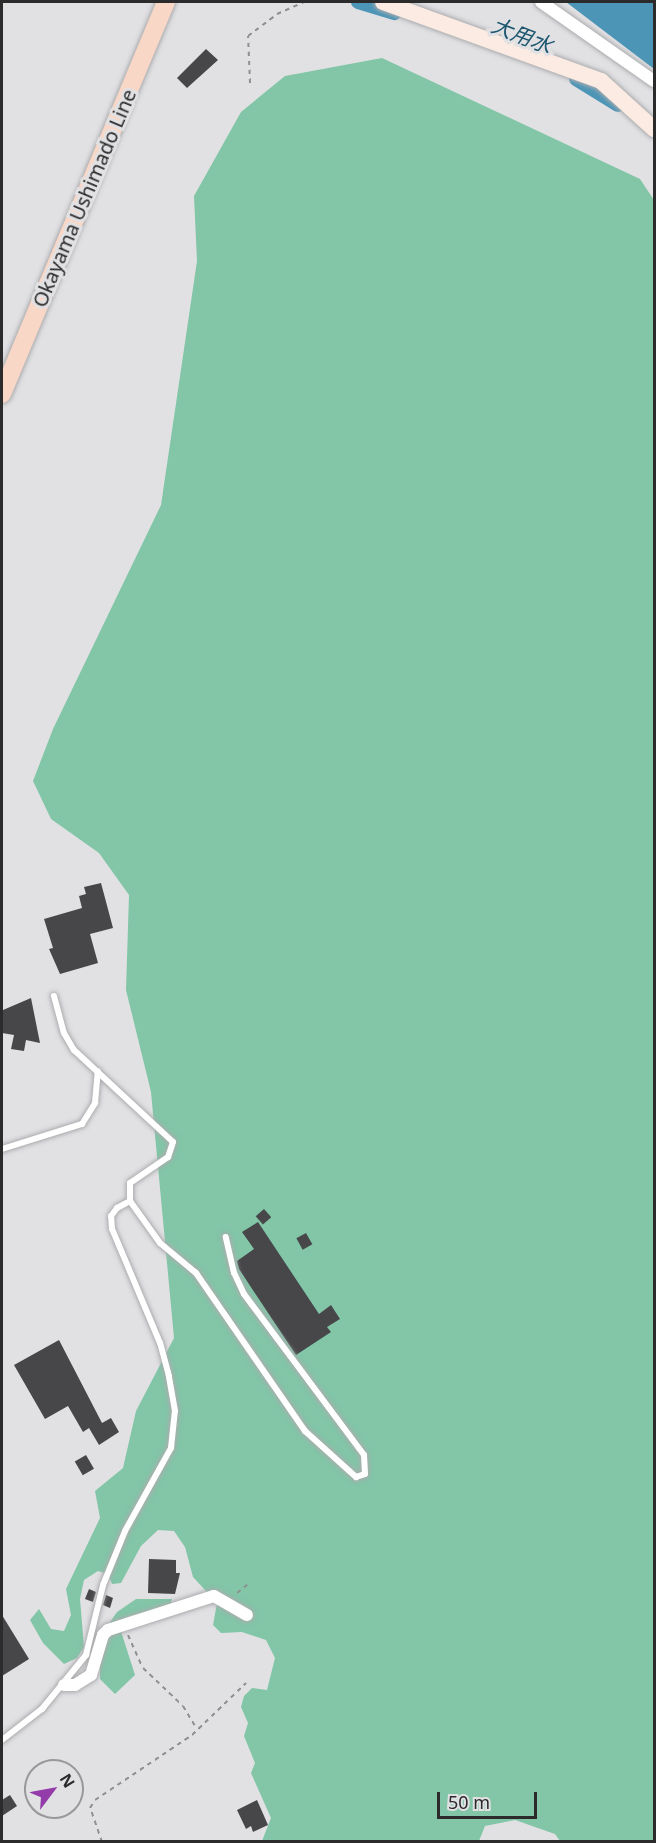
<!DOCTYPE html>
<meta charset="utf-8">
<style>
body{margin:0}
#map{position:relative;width:656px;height:1843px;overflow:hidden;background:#e1e1e4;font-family:"Noto Sans","Noto Sans JP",sans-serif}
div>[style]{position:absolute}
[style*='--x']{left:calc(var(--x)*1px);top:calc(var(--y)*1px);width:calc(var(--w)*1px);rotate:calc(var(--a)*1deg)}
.green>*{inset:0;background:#82c5a7}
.water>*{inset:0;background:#4c95b7}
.canal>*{height:14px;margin:-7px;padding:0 7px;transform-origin:7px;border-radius:7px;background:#4c95b7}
.building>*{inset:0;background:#47474a;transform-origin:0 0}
.path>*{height:2px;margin-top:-1px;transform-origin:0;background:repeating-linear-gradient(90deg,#8f8f91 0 4.5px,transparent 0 9px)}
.roads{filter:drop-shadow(0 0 2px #abacae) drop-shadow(0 0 2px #abacae)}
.lane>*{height:6px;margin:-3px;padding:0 3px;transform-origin:3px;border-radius:3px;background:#fff}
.street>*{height:12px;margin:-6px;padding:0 6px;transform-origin:6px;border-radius:6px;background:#fff}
.secondary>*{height:16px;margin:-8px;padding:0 8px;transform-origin:8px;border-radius:8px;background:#fcebe3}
.primary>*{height:18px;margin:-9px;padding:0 9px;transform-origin:9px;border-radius:9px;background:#f9d7c7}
span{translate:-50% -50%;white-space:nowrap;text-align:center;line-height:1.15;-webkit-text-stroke:6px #e1e1e4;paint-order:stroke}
.street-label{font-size:20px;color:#2b2b2c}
.water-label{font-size:21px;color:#1d566f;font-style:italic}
.frame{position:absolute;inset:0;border:3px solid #2b2b2c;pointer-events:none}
.north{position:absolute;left:24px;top:1759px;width:60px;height:60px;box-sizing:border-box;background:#e1e1e4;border:2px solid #98989a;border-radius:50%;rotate:58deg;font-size:16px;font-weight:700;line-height:24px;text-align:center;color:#2b2b2c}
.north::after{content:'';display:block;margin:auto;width:21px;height:27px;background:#933ca9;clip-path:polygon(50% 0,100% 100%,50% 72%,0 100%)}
.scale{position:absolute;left:437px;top:1792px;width:100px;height:27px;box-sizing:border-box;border:3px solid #2b2b2c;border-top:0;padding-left:8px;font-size:18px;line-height:21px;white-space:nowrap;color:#2b2b2c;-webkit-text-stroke:4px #e1e1e4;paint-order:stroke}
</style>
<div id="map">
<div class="green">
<i style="clip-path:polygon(382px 58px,640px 179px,654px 200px,654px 1841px,560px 1841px,555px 1834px,515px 1820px,485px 1826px,479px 1841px,262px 1841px,271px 1818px,251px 1773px,255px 1763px,244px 1736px,248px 1723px,241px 1707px,244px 1696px,252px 1688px,267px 1690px,275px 1658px,266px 1640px,242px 1632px,221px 1633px,213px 1625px,217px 1603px,193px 1577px,185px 1547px,174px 1531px,158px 1530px,141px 1546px,121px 1583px,112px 1584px,108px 1574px,98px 1571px,84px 1580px,80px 1599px,84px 1647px,77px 1658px,64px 1664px,43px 1643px,30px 1620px,39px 1609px,51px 1629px,64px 1631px,71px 1615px,66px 1589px,100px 1518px,95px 1491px,123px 1468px,136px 1411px,174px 1338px,151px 1092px,126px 990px,129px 895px,99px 853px,51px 819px,33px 781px,53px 729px,161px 505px,197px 261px,194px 196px,241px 112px,285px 76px)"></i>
<i style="clip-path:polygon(136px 1599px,172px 1599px,170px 1607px,129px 1616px,118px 1622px,135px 1675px,115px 1694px,100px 1679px,100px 1665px,93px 1647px,117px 1612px)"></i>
</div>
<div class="water">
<i style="clip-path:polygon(566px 2px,654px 2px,654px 69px)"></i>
</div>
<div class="canal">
<i style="--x:358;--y:2;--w:38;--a:17"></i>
<i style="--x:576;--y:79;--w:49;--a:31.8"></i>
</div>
<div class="building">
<i style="clip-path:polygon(206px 49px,218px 60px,187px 88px,177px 78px)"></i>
<i style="clip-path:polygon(101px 883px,113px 928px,90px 934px,98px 963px,60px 974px,49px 949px,53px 948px,44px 919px,82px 908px,79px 896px,86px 894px,84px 887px)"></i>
<i style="clip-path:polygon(31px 998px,40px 1043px,26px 1040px,24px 1051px,11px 1049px,14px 1035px,2px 1033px,3px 1010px)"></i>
<i style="left:264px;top:1209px;width:11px;height:11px;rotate:49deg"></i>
<i style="clip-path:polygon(258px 1222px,319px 1314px,331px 1305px,340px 1319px,327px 1327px,331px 1332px,296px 1355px,239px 1269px,237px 1261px,254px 1249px,242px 1232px)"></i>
<i style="left:306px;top:1233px;width:13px;height:11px;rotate:61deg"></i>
<i style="clip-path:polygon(59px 1340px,102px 1423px,111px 1418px,119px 1432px,99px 1445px,89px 1428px,83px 1432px,68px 1406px,45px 1419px,14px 1365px)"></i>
<i style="left:86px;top:1455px;width:16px;height:13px;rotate:60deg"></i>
<i style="clip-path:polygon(149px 1559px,176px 1560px,176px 1573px,180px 1573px,175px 1594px,148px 1593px)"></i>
<i style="clip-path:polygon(89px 1589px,96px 1592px,93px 1602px,85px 1599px)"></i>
<i style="clip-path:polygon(106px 1595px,113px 1598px,110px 1608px,103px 1605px)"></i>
<i style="clip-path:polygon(2px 1615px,29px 1659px,2px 1676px)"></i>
<i style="clip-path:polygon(10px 1795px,17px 1806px,2px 1816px,2px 1800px)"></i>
<i style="clip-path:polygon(257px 1800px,268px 1825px,253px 1832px,251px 1826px,246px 1829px,237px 1810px)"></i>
</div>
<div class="path">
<i style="--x:250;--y:83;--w:47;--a:-92.4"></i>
<i style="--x:248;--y:36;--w:36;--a:-37"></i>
<i style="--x:277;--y:14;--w:30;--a:-24"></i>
<i style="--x:237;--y:1593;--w:14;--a:-39"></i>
<i style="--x:128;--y:1635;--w:36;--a:66"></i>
<i style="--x:143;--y:1668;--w:55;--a:43.5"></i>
<i style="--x:183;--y:1706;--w:26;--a:59"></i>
<i style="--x:102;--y:1842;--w:36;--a:-109"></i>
<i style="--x:90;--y:1808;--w:9;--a:-58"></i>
<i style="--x:95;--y:1800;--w:117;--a:-33.8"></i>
<i style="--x:192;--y:1735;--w:75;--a:-43.9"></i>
</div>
<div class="roads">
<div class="lane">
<i style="--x:54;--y:996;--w:38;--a:75"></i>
<i style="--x:64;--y:1033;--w:20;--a:60"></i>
<i style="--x:74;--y:1050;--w:135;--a:42.9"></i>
<i style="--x:173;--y:1142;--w:16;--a:108"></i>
<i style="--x:168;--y:1157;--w:46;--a:145.6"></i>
<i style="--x:130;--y:1183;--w:18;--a:90"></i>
<i style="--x:2;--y:1149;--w:84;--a:-17.4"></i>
<i style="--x:82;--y:1124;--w:25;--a:-58"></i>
<i style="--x:95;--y:1103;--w:32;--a:-85"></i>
<i style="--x:2;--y:1740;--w:51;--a:-37.8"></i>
<i style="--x:42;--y:1709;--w:70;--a:-50.8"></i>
<i style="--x:86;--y:1655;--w:72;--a:-76.3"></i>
<i style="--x:103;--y:1585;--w:58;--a:-67.8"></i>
<i style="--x:125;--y:1531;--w:95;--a:-61"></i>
<i style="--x:171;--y:1448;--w:37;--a:-84"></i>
<i style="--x:175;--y:1411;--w:36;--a:-100"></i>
<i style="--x:169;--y:1376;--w:34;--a:-105"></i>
<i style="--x:160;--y:1343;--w:124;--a:-112.8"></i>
<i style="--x:112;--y:1229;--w:13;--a:-94"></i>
<i style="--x:111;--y:1216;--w:10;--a:-53"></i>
<i style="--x:117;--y:1208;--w:15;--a:-28"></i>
<i style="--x:130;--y:1201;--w:52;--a:54.5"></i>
<i style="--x:160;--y:1243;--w:47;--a:39.8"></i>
<i style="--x:196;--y:1273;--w:192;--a:55.4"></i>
<i style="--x:305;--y:1431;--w:69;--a:42"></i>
<i style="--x:356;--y:1477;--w:9;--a:-18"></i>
<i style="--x:365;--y:1474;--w:19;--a:-93"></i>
<i style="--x:364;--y:1455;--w:201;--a:-126.7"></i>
<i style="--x:244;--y:1294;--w:23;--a:-115"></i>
<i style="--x:234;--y:1273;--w:37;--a:-103"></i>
</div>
<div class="street">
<i style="--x:541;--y:2;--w:138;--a:35"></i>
<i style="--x:64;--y:1685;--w:11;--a:0"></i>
<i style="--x:75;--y:1685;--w:19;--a:-32"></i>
<i style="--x:91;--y:1675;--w:42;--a:-73.3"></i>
<i style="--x:103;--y:1635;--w:7;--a:-45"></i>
<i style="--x:108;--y:1630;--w:111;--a:-17.8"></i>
<i style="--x:214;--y:1596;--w:38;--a:30"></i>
</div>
<div class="secondary">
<i style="--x:383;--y:2;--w:232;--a:19.9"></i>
<i style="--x:601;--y:81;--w:72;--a:42.2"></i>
</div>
<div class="primary">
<i style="--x:2;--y:394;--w:425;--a:-67.3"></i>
</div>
</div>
<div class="street-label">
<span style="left:84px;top:198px;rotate:-67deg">Okayama Ushimado Line</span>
</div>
<div class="water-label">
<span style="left:522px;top:35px;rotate:21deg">大用水</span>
</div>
<div class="frame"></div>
<div class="north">N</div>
<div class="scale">50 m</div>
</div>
